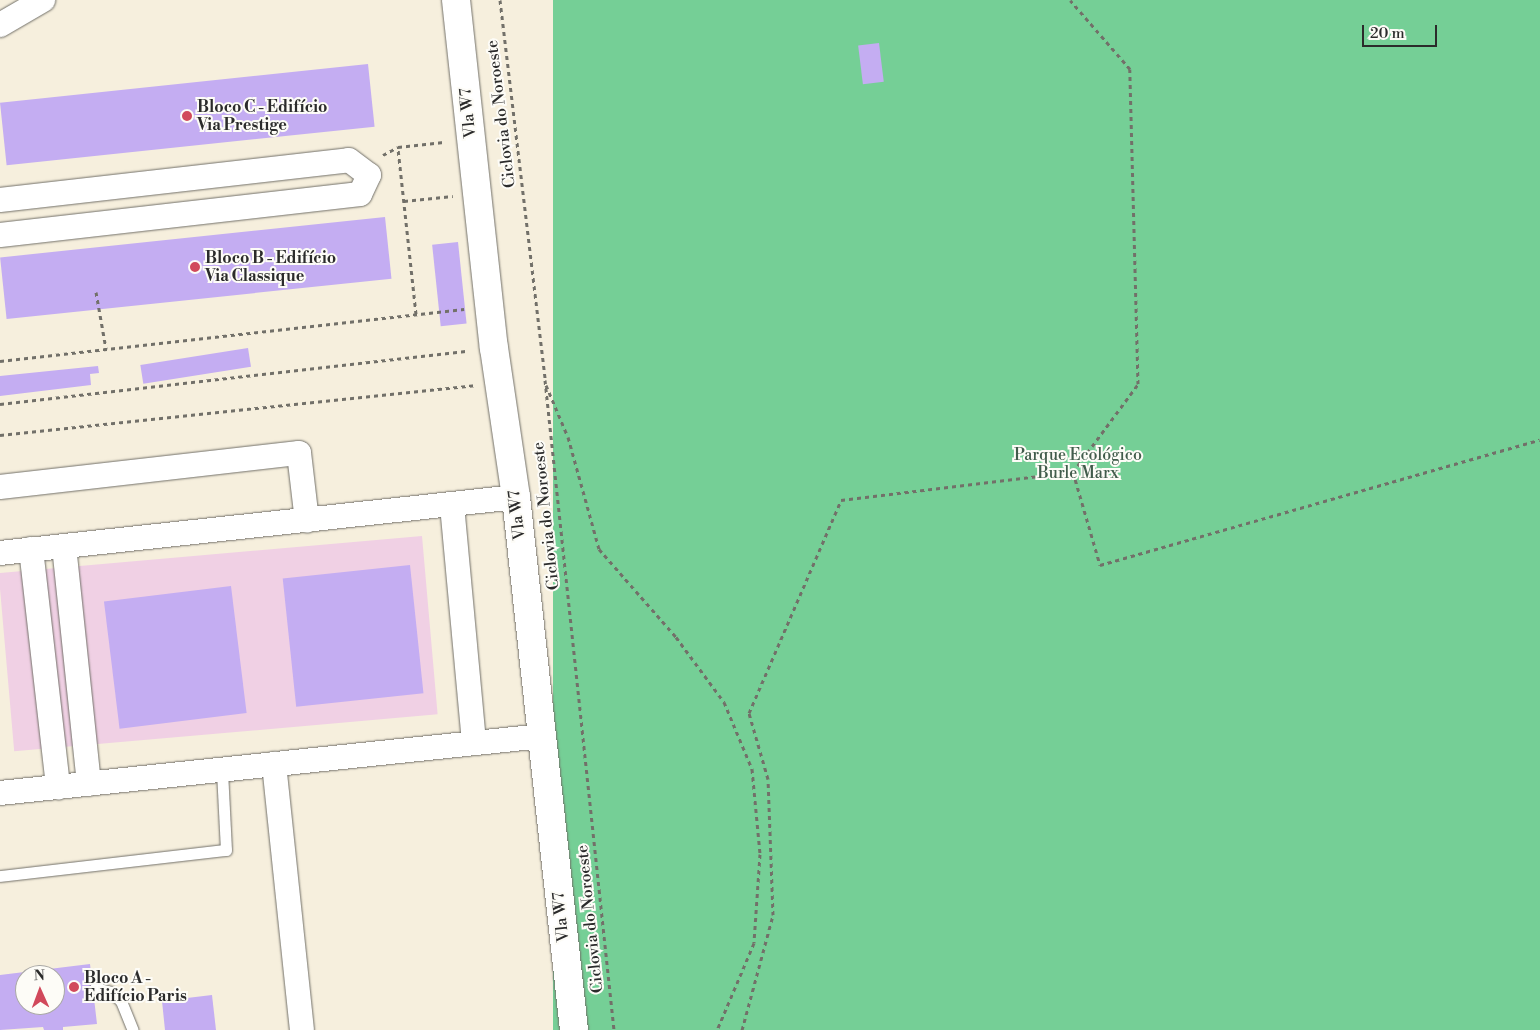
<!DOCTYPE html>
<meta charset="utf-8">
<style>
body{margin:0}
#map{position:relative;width:1540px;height:1030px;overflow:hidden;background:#f6efdd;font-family:"Libre Bodoni",serif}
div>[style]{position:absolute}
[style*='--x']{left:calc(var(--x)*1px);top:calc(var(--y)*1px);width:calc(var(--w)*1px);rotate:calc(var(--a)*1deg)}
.built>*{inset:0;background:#f0d0e4;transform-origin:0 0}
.green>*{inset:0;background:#75cf96;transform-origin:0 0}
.building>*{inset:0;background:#c4adf2;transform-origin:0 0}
.path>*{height:3px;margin-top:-1.5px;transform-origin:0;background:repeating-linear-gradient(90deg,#727069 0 4px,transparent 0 8px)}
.roads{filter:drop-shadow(0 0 1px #727069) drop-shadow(0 0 1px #727069)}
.service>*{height:11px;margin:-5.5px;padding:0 5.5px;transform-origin:5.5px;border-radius:5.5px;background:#fff}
.minor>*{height:24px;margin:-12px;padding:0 12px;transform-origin:12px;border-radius:12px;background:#fff}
.secondary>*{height:28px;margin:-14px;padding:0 14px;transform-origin:14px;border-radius:14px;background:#fff}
.dots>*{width:14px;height:14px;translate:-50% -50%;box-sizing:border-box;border:2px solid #fdfcf7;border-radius:50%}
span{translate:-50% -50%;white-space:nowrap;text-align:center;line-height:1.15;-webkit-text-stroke:4px #fdfcf7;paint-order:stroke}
.poi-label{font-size:16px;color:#2b2b2b;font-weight:700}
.left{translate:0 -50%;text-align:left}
.street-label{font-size:16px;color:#2b2b2b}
.park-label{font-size:16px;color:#415c4b}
.north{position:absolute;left:15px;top:965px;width:50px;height:50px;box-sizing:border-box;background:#fdfcf7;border:1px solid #a9a8a5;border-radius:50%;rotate:358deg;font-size:14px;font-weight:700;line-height:20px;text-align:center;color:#2b2b2b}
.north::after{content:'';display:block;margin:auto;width:18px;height:22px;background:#d1495b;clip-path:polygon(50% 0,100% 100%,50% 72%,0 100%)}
.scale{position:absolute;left:1362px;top:25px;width:75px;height:22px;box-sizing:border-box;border:2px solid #2b2b2b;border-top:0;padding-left:6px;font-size:15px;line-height:18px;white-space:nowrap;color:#2b2b2b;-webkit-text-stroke:4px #fdfcf7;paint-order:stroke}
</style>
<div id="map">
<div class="built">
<i style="left:422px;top:536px;width:179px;height:425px;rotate:85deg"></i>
</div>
<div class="green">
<i style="left:553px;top:0;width:987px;height:1038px"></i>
</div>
<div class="building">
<i style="left:879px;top:43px;width:39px;height:21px;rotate:83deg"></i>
<i style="left:368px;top:64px;width:63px;height:370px;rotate:84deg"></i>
<i style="left:385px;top:217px;width:62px;height:387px;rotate:84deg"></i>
<i style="left:458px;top:242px;width:82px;height:26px;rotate:84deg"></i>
<i style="left:248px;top:348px;width:19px;height:109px;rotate:81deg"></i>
<i style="clip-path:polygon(98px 366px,99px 373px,90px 374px,91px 385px,0 396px,0 376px)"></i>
<i style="left:410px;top:565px;width:129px;height:128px;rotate:84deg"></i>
<i style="left:231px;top:586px;width:128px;height:128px;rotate:83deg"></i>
<i style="clip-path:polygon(evenodd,90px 964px,97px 1024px,63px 1027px,63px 1030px,44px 1030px,43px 1027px,0 1030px,0 975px,90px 964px,25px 975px,55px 975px,55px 1005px,25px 1005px,25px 975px)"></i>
<i style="clip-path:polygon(212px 995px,216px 1030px,165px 1030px,162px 1001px)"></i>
</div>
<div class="path">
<i style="--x:500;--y:0;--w:383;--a:83.2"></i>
<i style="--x:545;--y:380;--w:654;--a:83.94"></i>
<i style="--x:383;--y:155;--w:17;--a:-28"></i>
<i style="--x:404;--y:201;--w:49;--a:-5.8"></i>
<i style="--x:96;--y:292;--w:58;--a:80"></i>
<i style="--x:416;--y:314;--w:168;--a:-96.2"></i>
<i style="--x:398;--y:147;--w:46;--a:-6.2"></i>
<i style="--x:0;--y:361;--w:467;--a:-6.4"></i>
<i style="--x:546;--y:385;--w:56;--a:67.1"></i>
<i style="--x:568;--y:437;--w:116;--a:74.5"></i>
<i style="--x:599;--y:549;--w:117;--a:48.8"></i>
<i style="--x:676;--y:637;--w:81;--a:53.6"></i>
<i style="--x:724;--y:702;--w:73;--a:67.3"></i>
<i style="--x:752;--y:769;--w:85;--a:84.6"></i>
<i style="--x:760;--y:854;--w:89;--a:93.9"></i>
<i style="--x:754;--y:943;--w:95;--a:113"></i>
<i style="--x:0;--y:404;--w:471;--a:-6.5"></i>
<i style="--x:0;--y:435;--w:477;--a:-6"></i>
<i style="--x:1073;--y:472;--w:97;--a:73.8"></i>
<i style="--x:1100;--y:565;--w:457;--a:-15.9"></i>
<i style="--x:742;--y:1030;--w:119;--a:-74.9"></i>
<i style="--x:773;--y:915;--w:136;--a:-92.1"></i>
<i style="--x:768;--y:779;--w:69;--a:-106.1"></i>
<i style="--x:749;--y:713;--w:232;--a:-66.6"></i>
<i style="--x:841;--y:500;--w:234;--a:-6.9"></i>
<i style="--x:1073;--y:472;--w:109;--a:-53.5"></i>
<i style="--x:1138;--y:384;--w:315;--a:-91.5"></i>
<i style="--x:1130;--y:69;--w:91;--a:-131"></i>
</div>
<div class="roads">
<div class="service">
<i style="--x:0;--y:876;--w:227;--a:-6.6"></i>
<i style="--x:226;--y:850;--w:80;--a:-92.9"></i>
<i style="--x:95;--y:988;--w:16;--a:14"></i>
<i style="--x:111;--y:992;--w:13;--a:42"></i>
<i style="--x:121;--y:1001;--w:31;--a:68"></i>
</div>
<div class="minor">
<i style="--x:0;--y:25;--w:50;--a:-30.2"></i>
<i style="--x:0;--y:200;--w:351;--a:-6.5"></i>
<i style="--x:349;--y:160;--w:25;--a:37"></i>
<i style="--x:369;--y:175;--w:21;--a:115"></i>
<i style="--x:360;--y:194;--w:362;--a:173.5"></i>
<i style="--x:0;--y:487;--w:301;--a:-6.5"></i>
<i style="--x:299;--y:453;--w:68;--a:83.3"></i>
<i style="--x:452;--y:505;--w:239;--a:84.7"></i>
<i style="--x:64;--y:546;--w:239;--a:84"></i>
<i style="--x:31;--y:549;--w:240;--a:83.5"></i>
<i style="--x:0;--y:553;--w:519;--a:-6.19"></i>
<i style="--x:274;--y:764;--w:267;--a:84"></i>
<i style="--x:0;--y:793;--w:545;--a:-6"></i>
</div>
<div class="secondary">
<i style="--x:456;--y:0;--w:350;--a:83.8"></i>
<i style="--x:494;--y:348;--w:151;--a:81.6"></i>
<i style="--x:516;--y:497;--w:536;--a:83.79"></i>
</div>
</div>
<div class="dots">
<i style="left:187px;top:116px;background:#d1495b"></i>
<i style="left:195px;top:267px;background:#d1495b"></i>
<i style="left:74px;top:987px;background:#d1495b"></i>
</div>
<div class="poi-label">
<span class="left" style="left:197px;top:116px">Bloco C - Edifício<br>Via Prestige</span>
<span class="left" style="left:205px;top:267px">Bloco B - Edifício<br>Via Classique</span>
<span class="left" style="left:84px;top:987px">Bloco A -<br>Edifício Paris</span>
</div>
<div class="street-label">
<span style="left:468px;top:113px;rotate:-96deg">Vla W7</span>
<span style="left:501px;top:114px;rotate:-97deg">Ciclovia do Noroeste</span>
<span style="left:517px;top:515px;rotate:-97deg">Vla W7</span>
<span style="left:546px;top:516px;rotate:-96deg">Ciclovia do Noroeste</span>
<span style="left:561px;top:917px;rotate:-96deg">Vla W7</span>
<span style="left:590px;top:919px;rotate:-96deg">Ciclovia do Noroeste</span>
</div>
<div class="park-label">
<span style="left:1078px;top:464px">Parque Ecológico<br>Burle Marx</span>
</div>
<div class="north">N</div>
<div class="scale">20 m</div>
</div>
